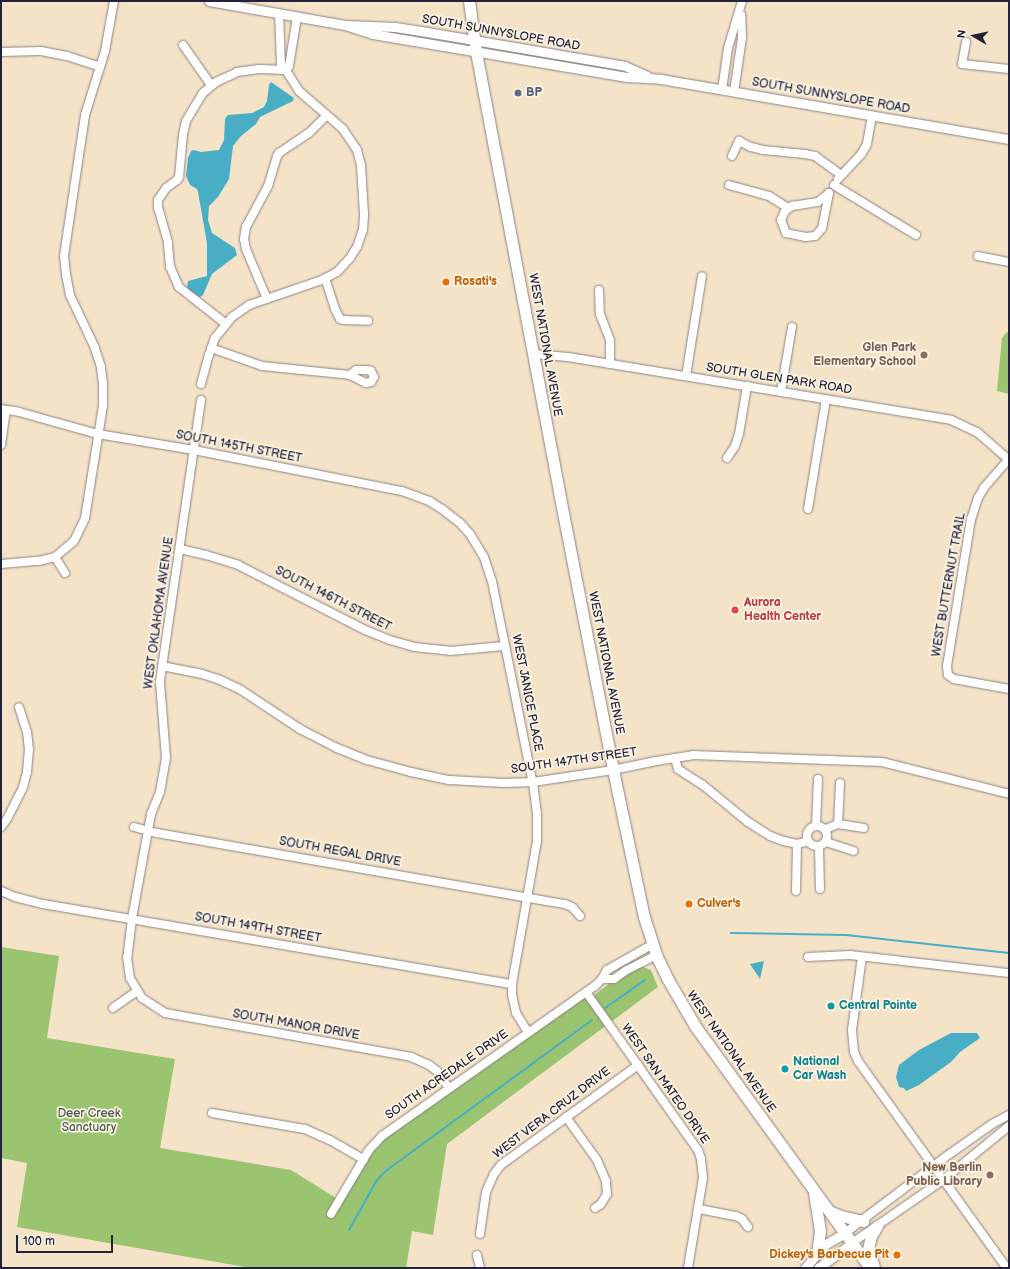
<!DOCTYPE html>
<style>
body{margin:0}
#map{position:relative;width:1010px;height:1269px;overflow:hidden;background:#f5e3c8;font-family:"Balsamiq Sans",sans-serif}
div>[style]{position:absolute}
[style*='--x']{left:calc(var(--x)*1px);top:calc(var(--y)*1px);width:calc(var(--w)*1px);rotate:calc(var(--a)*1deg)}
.green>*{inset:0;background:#9ac470}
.water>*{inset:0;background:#47aec6}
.stream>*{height:2px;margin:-1px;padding:0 1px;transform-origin:1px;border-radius:1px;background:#47aec6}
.roads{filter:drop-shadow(0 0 1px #8c8282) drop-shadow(0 0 1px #8c8282)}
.minor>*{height:8px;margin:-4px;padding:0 4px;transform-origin:4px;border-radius:4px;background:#fff}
.minor>.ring{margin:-4px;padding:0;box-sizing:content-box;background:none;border:8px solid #fff;border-radius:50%}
.tertiary>*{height:9px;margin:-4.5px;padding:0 4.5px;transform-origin:4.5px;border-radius:4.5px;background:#fff}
.secondary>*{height:11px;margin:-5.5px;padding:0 5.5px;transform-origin:5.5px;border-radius:5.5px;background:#fff}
.dots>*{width:11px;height:11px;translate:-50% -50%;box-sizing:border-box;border:2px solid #fcf5e5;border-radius:50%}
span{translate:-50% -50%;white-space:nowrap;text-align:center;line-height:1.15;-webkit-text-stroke:3.5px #fcf5e5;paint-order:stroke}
.street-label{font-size:12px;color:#22223b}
.service-label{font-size:12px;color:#4e5e75;font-weight:700}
.left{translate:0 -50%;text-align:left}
.food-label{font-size:12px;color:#c56008;font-weight:700}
.right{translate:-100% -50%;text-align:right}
.education-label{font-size:12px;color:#785e54;font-weight:700}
.health-label{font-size:12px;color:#be3a42;font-weight:700}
.culture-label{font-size:12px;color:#0d838f;font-weight:700}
.park-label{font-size:12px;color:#4c5b4e}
.frame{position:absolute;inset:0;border:2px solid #22223b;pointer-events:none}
.north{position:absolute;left:954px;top:16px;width:40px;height:40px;-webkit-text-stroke:3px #fcf5e5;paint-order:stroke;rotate:279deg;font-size:11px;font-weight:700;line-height:16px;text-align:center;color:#22223b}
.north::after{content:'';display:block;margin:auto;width:14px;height:18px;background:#22223b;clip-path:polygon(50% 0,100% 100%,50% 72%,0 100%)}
.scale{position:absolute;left:16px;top:1235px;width:97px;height:18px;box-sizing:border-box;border:2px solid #22223b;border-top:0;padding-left:5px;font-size:12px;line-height:14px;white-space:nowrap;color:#22223b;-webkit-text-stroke:3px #fcf5e5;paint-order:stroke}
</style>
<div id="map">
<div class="green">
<i style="clip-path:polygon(1007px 332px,1009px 333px,1009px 394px,997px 391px,1002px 338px)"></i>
<i style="clip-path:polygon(1px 947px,59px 956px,47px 1038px,175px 1059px,160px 1148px,291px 1170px,341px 1201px,378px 1142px,580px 1000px,594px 995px,614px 980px,638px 967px,643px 967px,651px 970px,658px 987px,447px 1144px,433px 1235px,412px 1231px,406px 1268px,251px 1268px,17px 1227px,27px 1163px,1px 1158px)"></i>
</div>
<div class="water">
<i style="clip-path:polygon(271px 82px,294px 98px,293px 101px,260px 117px,256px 124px,241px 136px,233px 146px,229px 179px,218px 197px,209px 206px,208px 220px,212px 233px,235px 248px,237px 255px,212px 274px,203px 295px,200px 297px,195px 295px,187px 288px,188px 281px,207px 276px,207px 243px,198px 192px,197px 189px,190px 185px,186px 176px,188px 158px,191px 151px,194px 150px,201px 152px,219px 150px,224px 140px,225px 119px,228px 115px,252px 113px,264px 107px,267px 101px,269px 85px)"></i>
<i style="clip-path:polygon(764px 961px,760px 979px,750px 964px)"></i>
<i style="clip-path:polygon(951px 1033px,977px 1033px,980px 1038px,960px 1052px,951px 1062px,919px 1085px,906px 1091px,904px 1088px,899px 1087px,896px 1077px,899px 1065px,919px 1050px)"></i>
</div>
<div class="stream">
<i style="--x:731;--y:933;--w:115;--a:1"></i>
<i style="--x:846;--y:935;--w:164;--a:6.3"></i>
<i style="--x:605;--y:1008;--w:49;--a:-35"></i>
<i style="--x:349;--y:1230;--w:57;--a:-60.8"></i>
<i style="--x:377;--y:1180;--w:14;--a:-45"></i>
<i style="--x:387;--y:1170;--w:254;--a:-36.2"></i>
</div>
<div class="roads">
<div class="minor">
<i style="--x:966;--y:42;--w:22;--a:100"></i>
<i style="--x:962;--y:64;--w:47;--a:6.1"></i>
<i style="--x:183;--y:45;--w:49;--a:55"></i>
<i style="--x:1;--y:52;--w:40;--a:-1.4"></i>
<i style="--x:41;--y:51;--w:26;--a:11"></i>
<i style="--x:67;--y:56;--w:35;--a:18"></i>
<i style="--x:286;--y:70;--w:5;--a:-53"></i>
<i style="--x:289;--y:66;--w:50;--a:-80.7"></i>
<i style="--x:722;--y:90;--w:42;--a:-81.9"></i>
<i style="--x:728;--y:48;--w:49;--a:-73.4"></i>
<i style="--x:734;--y:92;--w:55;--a:-81.6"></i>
<i style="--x:742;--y:38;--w:23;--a:-92"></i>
<i style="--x:732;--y:156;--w:17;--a:-65"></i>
<i style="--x:739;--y:141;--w:13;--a:27"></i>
<i style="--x:751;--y:147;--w:12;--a:14"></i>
<i style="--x:763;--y:150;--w:42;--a:5.4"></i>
<i style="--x:805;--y:154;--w:10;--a:11"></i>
<i style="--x:815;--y:156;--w:32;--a:36"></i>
<i style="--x:838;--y:179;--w:35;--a:-47"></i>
<i style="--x:862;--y:153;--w:10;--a:-61"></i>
<i style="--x:867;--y:144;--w:29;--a:-80"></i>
<i style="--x:729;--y:185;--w:41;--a:15.4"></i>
<i style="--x:769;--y:196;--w:22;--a:32"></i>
<i style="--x:834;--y:185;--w:96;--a:31.4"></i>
<i style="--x:829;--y:193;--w:36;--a:101"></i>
<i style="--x:822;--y:228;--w:6;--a:129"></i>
<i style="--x:818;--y:233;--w:4;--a:135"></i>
<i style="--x:815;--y:236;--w:9;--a:174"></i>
<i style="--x:806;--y:237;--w:20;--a:-169"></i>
<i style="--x:786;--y:233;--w:14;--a:-111"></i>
<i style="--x:781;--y:220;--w:10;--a:-66"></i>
<i style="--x:785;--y:211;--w:9;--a:-36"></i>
<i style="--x:792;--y:206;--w:26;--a:-9"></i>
<i style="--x:818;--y:202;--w:14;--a:-39"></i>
<i style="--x:978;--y:256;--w:32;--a:11"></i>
<i style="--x:325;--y:278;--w:33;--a:72"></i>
<i style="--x:335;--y:309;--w:11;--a:63"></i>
<i style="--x:340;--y:319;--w:3;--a:18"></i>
<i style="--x:343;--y:320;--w:25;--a:2"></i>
<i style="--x:599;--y:290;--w:24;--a:88"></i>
<i style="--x:600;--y:314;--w:28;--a:69"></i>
<i style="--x:610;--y:340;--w:24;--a:90"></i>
<i style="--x:267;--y:299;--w:54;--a:-112.8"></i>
<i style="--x:246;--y:249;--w:10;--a:-101"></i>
<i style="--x:244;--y:239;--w:12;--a:-81"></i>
<i style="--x:246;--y:227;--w:47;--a:-61.8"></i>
<i style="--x:268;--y:186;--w:31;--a:-73"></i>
<i style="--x:277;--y:156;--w:4;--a:-56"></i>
<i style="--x:279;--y:153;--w:36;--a:-34"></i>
<i style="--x:309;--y:133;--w:24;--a:-45"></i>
<i style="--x:226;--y:324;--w:60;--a:-141.8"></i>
<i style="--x:179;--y:287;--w:22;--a:-114"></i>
<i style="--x:170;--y:267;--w:25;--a:-95"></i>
<i style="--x:168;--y:242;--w:35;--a:-106"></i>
<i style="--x:158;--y:208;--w:8;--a:-90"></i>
<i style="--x:158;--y:200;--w:14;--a:-56"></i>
<i style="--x:166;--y:188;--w:14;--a:-36"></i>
<i style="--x:177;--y:180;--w:4;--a:-56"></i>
<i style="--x:179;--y:177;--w:42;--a:-84.6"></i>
<i style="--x:183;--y:135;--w:14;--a:-78"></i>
<i style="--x:186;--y:121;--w:33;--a:-59"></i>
<i style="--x:203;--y:93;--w:17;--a:-40"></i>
<i style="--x:216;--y:82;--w:23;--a:-25"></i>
<i style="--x:237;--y:72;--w:22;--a:-8"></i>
<i style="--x:259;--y:69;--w:27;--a:2"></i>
<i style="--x:211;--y:348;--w:54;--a:19.4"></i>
<i style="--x:262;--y:366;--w:88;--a:5.8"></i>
<i style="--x:350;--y:375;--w:18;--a:27"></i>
<i style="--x:366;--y:383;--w:5;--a:-11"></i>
<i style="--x:371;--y:382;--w:6;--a:-59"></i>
<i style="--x:374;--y:377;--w:7;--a:-117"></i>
<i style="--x:371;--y:371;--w:4;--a:-166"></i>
<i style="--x:367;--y:370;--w:11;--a:180"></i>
<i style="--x:356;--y:370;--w:8;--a:140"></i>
<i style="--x:533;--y:354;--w:35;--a:5"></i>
<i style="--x:568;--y:357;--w:388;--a:9.3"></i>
<i style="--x:951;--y:420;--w:29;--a:25"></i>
<i style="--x:977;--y:432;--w:43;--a:41.2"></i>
<i style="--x:686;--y:376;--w:101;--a:-80.9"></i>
<i style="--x:201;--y:384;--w:30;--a:-75"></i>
<i style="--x:209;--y:355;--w:18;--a:-71"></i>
<i style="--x:215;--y:338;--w:27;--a:-51"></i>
<i style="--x:232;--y:317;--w:21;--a:-35"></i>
<i style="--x:249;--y:305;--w:77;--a:-18.9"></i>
<i style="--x:322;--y:280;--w:17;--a:-28"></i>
<i style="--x:337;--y:272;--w:19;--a:-47"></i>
<i style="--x:350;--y:258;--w:13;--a:-58"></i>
<i style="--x:357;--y:247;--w:18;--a:-71"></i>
<i style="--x:363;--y:230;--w:16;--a:-86"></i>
<i style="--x:364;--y:214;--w:49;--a:-93.5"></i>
<i style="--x:361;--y:165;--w:16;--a:-105"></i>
<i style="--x:357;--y:150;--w:25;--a:-124"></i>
<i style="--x:343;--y:129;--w:58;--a:-139.2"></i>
<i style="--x:299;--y:91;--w:25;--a:-122"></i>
<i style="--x:286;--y:70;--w:7;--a:-135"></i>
<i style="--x:281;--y:65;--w:51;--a:-92.2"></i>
<i style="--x:781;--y:392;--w:66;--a:-80.4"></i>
<i style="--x:201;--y:400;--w:285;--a:98.3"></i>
<i style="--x:160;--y:682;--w:76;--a:85.5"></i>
<i style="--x:166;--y:758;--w:35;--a:100"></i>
<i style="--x:160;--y:792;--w:24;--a:112"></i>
<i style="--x:151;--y:814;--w:107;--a:100.3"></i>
<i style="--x:132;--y:919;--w:38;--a:97"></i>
<i style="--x:127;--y:957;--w:21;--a:82"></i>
<i style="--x:130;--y:978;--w:23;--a:59"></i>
<i style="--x:142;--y:998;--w:27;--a:33"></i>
<i style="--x:165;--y:1013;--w:250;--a:10.1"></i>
<i style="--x:411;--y:1057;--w:20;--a:24"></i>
<i style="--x:429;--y:1065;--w:10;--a:37"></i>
<i style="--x:437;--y:1071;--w:21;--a:55"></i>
<i style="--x:1;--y:409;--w:18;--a:9"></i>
<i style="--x:19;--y:412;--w:82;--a:15.6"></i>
<i style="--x:98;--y:434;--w:97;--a:9.5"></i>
<i style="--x:194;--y:450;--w:212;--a:11.2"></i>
<i style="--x:402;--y:491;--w:29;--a:20"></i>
<i style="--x:429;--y:501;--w:15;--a:32"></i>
<i style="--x:442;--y:509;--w:23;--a:38"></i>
<i style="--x:460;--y:523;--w:15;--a:48"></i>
<i style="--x:470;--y:534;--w:27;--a:59"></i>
<i style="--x:484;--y:557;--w:25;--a:72"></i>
<i style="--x:492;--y:581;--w:213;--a:78.6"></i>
<i style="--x:534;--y:790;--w:23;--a:83"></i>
<i style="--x:537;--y:813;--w:28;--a:90"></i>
<i style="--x:537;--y:841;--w:145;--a:99.9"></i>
<i style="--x:512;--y:984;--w:11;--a:90"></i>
<i style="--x:512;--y:995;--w:18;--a:77"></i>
<i style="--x:516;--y:1013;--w:22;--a:58"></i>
<i style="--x:1;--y:445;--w:35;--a:-82"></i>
<i style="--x:727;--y:458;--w:14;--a:-56"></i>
<i style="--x:735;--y:446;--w:13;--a:-72"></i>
<i style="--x:739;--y:434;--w:49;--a:-80.5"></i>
<i style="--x:1008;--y:460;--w:37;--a:131"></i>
<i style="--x:984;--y:488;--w:12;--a:121"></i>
<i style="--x:978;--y:498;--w:22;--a:108"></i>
<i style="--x:971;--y:519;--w:149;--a:99.3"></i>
<i style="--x:947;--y:666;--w:9;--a:84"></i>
<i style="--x:948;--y:675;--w:7;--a:34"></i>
<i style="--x:954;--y:679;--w:56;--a:10.3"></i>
<i style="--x:808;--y:509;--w:111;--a:-80.7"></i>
<i style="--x:180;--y:549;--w:27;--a:13"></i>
<i style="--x:206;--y:555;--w:34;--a:17"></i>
<i style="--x:238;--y:565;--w:143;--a:27.1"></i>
<i style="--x:365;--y:630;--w:27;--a:22"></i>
<i style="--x:390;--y:640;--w:25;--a:16"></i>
<i style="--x:414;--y:647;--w:36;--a:6"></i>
<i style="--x:450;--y:651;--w:54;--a:-5.3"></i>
<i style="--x:55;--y:557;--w:19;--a:58"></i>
<i style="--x:1;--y:564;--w:38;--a:-5"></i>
<i style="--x:39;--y:561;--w:16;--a:-14"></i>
<i style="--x:55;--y:557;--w:25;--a:-40"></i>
<i style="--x:74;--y:541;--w:25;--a:-64"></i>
<i style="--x:85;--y:518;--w:114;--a:-80.9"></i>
<i style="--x:103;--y:405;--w:21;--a:-90"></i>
<i style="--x:103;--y:384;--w:17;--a:-97"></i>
<i style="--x:101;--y:367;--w:20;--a:-108"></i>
<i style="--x:95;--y:348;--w:59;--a:-115.3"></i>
<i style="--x:70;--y:295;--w:20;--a:-101"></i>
<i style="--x:66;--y:275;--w:19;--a:-96"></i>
<i style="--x:64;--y:256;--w:143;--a:-81.5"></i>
<i style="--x:85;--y:115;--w:67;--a:-72.6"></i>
<i style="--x:105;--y:51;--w:51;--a:-79.8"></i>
<i style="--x:162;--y:666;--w:41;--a:11.3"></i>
<i style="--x:202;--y:674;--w:19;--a:18"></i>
<i style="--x:220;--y:680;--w:23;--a:25"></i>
<i style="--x:241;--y:690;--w:71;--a:33.5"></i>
<i style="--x:300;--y:729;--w:42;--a:27.2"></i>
<i style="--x:337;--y:748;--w:32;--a:22"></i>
<i style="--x:367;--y:760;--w:46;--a:15.3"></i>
<i style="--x:411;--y:772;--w:40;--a:12"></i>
<i style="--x:450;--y:780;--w:54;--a:3.2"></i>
<i style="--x:504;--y:783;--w:29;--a:-2"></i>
<i style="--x:533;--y:782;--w:81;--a:-8.5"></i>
<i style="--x:613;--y:770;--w:44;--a:-11.8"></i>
<i style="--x:656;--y:761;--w:37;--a:-9"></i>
<i style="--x:693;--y:755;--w:189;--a:2.1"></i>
<i style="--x:882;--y:762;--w:131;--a:14.1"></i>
<i style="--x:675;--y:758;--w:11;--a:75"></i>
<i style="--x:678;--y:769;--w:30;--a:33"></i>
<i style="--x:703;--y:785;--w:58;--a:39.4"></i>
<i style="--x:748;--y:822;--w:26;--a:32"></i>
<i style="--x:770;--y:836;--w:15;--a:20"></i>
<i style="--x:784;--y:841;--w:13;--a:13"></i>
<i style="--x:797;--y:844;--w:12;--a:-14"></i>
<i style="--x:838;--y:824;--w:26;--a:9"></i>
<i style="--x:816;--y:825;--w:46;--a:-87.5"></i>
<i class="ring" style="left:807px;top:826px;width:12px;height:12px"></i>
<i style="--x:1;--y:827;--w:10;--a:-53"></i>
<i style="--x:7;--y:819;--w:36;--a:-63"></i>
<i style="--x:23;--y:787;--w:16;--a:-75"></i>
<i style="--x:27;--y:772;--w:22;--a:-85"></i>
<i style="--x:29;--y:750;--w:18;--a:-96"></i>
<i style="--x:27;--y:732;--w:26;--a:-108"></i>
<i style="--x:134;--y:827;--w:24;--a:15"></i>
<i style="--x:157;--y:833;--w:414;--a:9.9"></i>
<i style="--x:565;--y:904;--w:8;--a:23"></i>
<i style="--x:572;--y:907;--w:12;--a:48"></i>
<i style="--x:826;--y:829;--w:13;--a:-23"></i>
<i style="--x:838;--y:824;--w:41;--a:-87.2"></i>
<i style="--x:826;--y:842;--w:29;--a:18"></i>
<i style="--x:819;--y:846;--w:43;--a:88.7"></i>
<i style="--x:1;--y:891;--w:15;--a:23"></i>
<i style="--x:15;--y:897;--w:29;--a:14"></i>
<i style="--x:43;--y:904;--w:476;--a:9.7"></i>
<i style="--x:796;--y:891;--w:47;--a:-88.8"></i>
<i style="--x:808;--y:957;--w:42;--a:-2.7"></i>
<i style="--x:850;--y:955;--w:160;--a:6.5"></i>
<i style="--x:862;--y:957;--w:74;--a:97.8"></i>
<i style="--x:852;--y:1030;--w:22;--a:85"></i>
<i style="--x:854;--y:1052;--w:10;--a:66"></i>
<i style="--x:858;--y:1061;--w:255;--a:54.3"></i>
<i style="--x:602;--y:979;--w:12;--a:0"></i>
<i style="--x:614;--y:979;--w:16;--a:-35"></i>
<i style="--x:627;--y:970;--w:33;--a:-27"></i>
<i style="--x:586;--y:992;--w:194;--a:54.7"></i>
<i style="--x:698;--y:1150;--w:9;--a:72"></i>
<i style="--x:701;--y:1159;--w:19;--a:84"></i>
<i style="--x:703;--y:1178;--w:91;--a:99.5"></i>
<i style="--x:113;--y:1008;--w:29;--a:-35"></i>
<i style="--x:212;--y:1113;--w:94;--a:9.8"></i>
<i style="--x:305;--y:1129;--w:27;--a:24"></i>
<i style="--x:330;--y:1140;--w:39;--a:30"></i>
<i style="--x:566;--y:1117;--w:53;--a:54.2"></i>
<i style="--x:597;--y:1160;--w:23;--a:67"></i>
<i style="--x:606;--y:1181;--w:13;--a:86"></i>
<i style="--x:607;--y:1194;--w:12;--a:121"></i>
<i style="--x:601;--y:1204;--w:7;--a:146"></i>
<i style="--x:699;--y:1209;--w:38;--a:11"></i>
<i style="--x:736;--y:1216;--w:7;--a:27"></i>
<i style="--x:742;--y:1219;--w:10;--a:53"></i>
<i style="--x:331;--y:1214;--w:74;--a:-59.3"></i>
<i style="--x:369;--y:1150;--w:19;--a:-47"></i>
<i style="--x:382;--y:1136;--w:261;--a:-35.2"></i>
<i style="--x:595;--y:986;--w:10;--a:-45"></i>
<i style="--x:602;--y:979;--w:10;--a:-61"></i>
<i style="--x:607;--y:970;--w:53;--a:-29.5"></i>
<i style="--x:845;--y:1233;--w:124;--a:-37.1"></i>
<i style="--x:944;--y:1158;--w:59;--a:-35.3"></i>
<i style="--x:992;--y:1124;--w:19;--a:-28"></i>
<i style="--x:480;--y:1234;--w:42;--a:-81.9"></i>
<i style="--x:486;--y:1192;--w:20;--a:-66"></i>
<i style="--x:494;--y:1174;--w:11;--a:-52"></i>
<i style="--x:501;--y:1165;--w:170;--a:-36.1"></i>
<i style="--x:852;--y:1243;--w:111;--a:-34.7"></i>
<i style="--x:943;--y:1180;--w:85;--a:-39.3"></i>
<i style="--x:477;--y:1255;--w:13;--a:77"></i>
</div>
<div class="tertiary">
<i style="--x:209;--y:1;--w:138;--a:10"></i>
<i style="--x:345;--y:25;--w:50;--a:2.3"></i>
<i style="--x:395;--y:27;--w:26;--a:9"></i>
<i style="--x:421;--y:31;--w:207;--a:9.7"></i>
<i style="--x:625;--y:66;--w:24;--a:24"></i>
<i style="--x:345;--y:25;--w:29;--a:18"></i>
<i style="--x:373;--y:34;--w:259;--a:9.6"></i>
<i style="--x:628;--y:77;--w:33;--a:3"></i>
<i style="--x:661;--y:79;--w:353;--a:9.8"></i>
<i style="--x:805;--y:1268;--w:30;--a:-50"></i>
<i style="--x:824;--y:1245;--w:24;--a:-30"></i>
<i style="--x:818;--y:1268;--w:42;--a:-36.3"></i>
</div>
<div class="secondary">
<i style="--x:469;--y:1;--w:51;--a:82.2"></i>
<i style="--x:476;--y:52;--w:448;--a:79.3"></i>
<i style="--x:559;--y:492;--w:283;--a:79"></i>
<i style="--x:613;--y:770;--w:150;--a:78.1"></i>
<i style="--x:644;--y:917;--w:40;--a:72"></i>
<i style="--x:656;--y:955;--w:25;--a:64"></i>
<i style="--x:667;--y:978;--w:56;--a:59.7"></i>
<i style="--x:695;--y:1026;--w:299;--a:54.1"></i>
<i style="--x:814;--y:1193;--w:38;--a:81"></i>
<i style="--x:820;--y:1231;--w:21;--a:98"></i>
<i style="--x:829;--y:1211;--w:13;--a:23"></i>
<i style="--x:841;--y:1216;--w:23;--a:13"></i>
<i style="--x:874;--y:1267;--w:19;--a:-108"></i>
<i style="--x:868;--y:1249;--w:13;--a:-77"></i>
<i style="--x:871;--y:1236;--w:12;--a:-59"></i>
</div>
</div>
<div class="dots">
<i style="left:518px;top:93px;background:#5c6f8a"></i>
<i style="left:446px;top:282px;background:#e8710a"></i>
<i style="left:924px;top:355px;background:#8d6e63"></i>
<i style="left:735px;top:610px;background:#e0444e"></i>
<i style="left:689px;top:904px;background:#e8710a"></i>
<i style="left:831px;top:1006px;background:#0f9aa8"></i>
<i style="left:785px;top:1069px;background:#0f9aa8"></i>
<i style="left:990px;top:1175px;background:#8d6e63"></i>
<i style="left:897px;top:1255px;background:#e8710a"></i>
</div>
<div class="street-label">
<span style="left:501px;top:33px;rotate:10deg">SOUTH SUNNYSLOPE ROAD</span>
<span style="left:831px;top:96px;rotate:10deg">SOUTH SUNNYSLOPE ROAD</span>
<span style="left:545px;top:345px;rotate:80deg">WEST NATIONAL AVENUE</span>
<span style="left:779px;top:379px;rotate:9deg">SOUTH GLEN PARK ROAD</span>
<span style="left:239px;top:447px;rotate:11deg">SOUTH 145TH STREET</span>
<span style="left:949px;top:585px;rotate:-80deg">WEST BUTTERNUT TRAIL</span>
<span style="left:333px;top:599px;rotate:27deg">SOUTH 146TH STREET</span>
<span style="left:159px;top:613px;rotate:-82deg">WEST OKLAHOMA AVENUE</span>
<span style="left:606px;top:663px;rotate:79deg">WEST NATIONAL AVENUE</span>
<span style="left:527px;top:693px;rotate:79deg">WEST JANICE PLACE</span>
<span style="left:574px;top:761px;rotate:-8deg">SOUTH 147TH STREET</span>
<span style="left:340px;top:852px;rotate:10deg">SOUTH REGAL DRIVE</span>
<span style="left:258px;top:928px;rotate:10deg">SOUTH 149TH STREET</span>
<span style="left:296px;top:1025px;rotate:10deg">SOUTH MANOR DRIVE</span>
<span style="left:731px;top:1052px;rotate:55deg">WEST NATIONAL AVENUE</span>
<span style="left:447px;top:1075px;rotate:-35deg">SOUTH ACREDALE DRIVE</span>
<span style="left:665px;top:1084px;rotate:55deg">WEST SAN MATEO DRIVE</span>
<span style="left:552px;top:1113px;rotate:-37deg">WEST VERA CRUZ DRIVE</span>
</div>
<div class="service-label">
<span class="left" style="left:526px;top:93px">BP</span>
</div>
<div class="food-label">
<span class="left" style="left:454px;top:282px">Rosati's</span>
<span class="left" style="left:697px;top:904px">Culver's</span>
<span class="right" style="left:889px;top:1255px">Dickey's Barbecue Pit</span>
</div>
<div class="education-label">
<span class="right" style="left:916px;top:355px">Glen Park<br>Elementary School</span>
<span class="right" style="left:982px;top:1175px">New Berlin<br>Public Library</span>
</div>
<div class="health-label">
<span class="left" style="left:744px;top:610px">Aurora<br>Health Center</span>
</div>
<div class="culture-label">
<span class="left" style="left:839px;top:1006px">Central Pointe</span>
<span class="left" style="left:793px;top:1069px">National<br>Car Wash</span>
</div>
<div class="park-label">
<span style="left:89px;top:1121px">Deer Creek<br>Sanctuary</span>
</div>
<div class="frame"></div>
<div class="north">N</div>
<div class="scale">100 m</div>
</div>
